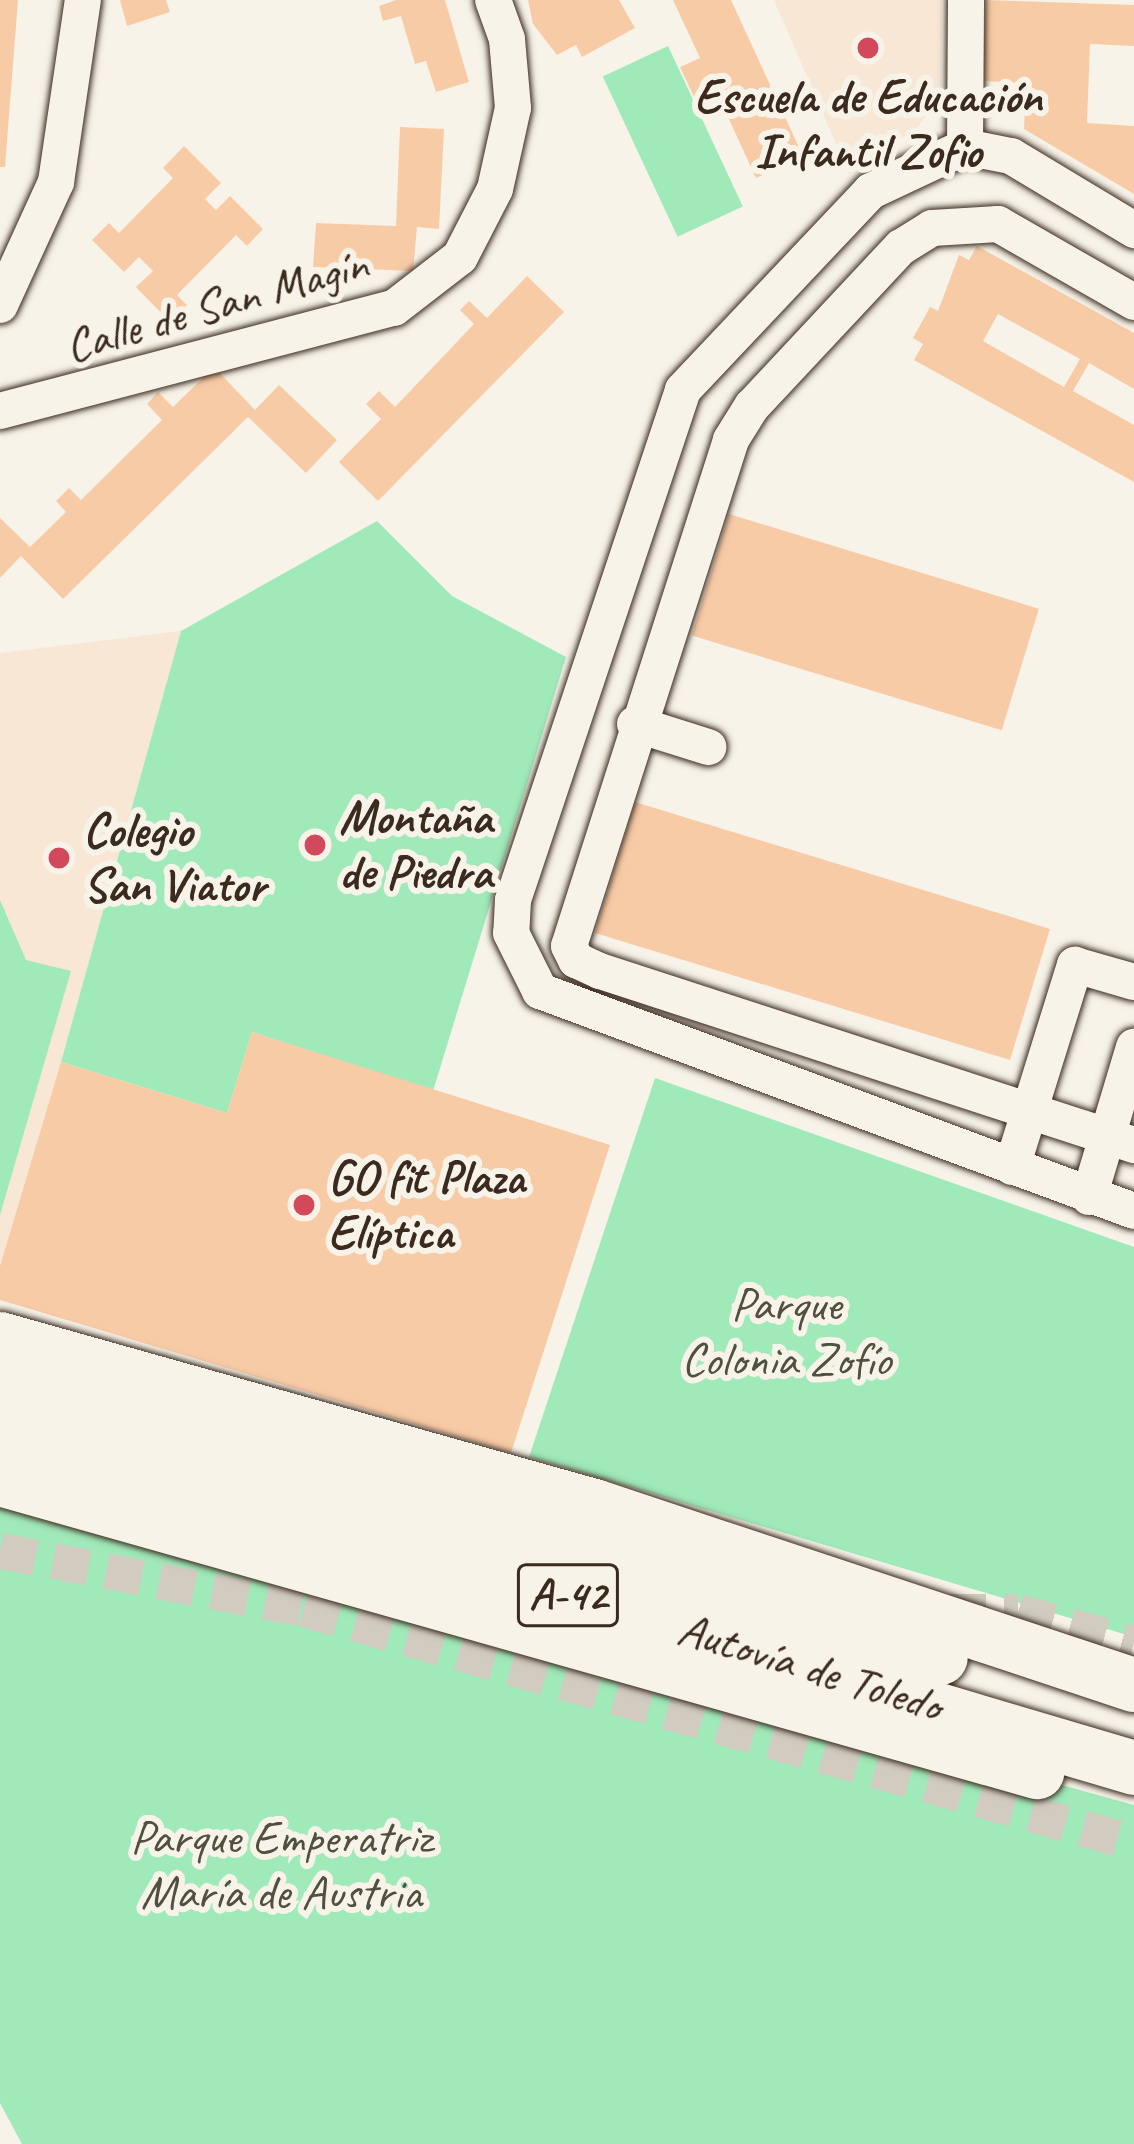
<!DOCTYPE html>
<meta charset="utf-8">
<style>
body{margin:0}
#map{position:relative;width:1134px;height:2144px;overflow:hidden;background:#f7f3e8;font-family:Caveat,sans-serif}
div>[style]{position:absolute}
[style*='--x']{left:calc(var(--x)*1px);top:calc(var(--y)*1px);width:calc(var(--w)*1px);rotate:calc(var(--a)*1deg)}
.built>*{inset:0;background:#f7e7d4}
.green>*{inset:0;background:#a0e9b9;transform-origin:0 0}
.building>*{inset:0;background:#f8cba7;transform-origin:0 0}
.minor-tunnel>*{height:36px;margin-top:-18px;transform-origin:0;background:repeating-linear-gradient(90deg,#d1cbc0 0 36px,transparent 0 54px)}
.roads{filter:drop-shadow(0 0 3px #3b2a1e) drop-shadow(0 0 3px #3b2a1e)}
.minor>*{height:36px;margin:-18px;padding:0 18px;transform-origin:18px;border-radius:18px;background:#f7f3e8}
.highway>*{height:54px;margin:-27px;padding:0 27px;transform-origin:27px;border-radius:27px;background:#f7f3e8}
.dots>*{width:33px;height:33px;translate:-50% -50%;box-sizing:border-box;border:6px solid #f7f3e8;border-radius:50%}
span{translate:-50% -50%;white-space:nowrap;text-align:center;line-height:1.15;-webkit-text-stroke:12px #f7f3e8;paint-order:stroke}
.shield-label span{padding:3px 9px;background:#f7f3e8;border:3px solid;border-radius:9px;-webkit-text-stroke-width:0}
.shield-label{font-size:45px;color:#3b2a1e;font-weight:700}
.poi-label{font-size:48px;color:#3b2a1e;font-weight:700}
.left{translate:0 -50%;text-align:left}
.street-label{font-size:48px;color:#3b2a1e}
.park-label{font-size:48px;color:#4f503d}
</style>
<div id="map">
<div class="built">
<i style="clip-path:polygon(774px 0,942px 0,941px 96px,917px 128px,849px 174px)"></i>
<i style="clip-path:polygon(181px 631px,61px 1062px,0 1266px,0 653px)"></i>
</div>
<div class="green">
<i style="left:668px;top:46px;width:177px;height:72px;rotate:65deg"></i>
<i style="clip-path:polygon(377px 521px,452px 596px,566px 657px,433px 1091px,252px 1032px,227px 1113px,61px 1062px,181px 631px)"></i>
<i style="clip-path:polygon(0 900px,26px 960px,71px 971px,0 1215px)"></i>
<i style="clip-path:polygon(655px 1078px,1134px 1247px,1134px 1637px,529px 1457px)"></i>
<i style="clip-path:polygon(0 1492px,1134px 1805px,1134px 2144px,22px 2144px,0 2103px)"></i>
</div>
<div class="building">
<i style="clip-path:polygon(0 0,18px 0,5px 167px,0 167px)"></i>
<i style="clip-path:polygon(120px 0,166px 0,170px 12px,127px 26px)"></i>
<i style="clip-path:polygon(396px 0,445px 0,469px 82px,436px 92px,426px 61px,415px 64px,401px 16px,383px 21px,379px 6px)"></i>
<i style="clip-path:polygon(528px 0,619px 0,635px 28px,582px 57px,576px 45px,557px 55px,533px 24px)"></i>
<i style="clip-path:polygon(673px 0,731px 0,803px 156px,756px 178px,716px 91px,696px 101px,680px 67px,700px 58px)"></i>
<i style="clip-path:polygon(986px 0,1134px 5px,1134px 46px,1090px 44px,1087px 123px,1134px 126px,1134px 194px,1024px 129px,1026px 83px,982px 81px)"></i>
<i style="clip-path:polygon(400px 127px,444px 129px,439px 229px,417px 227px,413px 271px,313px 267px,316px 223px,396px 226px)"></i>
<i style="clip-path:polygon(184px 146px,221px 183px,205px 199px,216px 210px,230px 196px,263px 229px,247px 246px,236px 235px,177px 295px,187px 305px,170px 322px,136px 287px,153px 271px,139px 257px,124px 272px,92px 240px,109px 223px,119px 233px,173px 178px,163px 168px)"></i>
<i style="clip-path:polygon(evenodd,977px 246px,1134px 333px,1134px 389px,1089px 363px,1073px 391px,1134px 425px,1134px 482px,914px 360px,923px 344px,913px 338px,930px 307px,938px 311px,959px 255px,969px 260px,977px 246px,998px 314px,1080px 359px,1064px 387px,983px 341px,998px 314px)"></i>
<i style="clip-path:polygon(527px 276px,564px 312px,378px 501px,339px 462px,381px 419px,366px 404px,379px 391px,395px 407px,474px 324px,460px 310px,469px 301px,487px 318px)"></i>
<i style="clip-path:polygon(214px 367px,255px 410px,279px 385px,337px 440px,306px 473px,248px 417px,63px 599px,21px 556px,0 578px,0 518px,30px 547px,66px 512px,56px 501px,69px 488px,81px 500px,162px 420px,147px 404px,158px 392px,173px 407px)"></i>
<i style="left:729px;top:514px;width:324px;height:127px;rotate:17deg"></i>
<i style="left:635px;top:802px;width:434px;height:137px;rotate:17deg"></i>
<i style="clip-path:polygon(252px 1032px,610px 1145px,511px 1453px,0 1300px,0 1266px,61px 1062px,227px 1113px)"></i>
</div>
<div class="minor-tunnel">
<i style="--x:0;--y:1551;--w:309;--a:10.8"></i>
<i style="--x:303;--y:1609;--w:863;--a:15.73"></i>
<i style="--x:950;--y:1612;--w:68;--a:0"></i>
<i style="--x:1018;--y:1612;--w:120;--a:15.4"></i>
</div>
<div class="roads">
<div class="minor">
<i style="--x:965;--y:147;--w:104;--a:154.9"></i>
<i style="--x:871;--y:191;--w:274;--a:133.4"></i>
<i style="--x:683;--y:390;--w:538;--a:108.43"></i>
<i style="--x:513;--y:900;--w:33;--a:93"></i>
<i style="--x:511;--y:933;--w:65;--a:63.4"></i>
<i style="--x:540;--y:991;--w:633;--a:20.32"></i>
<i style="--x:965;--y:147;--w:47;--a:11.1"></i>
<i style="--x:1011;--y:156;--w:144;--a:31"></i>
<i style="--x:965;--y:147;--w:147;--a:-89.6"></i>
<i style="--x:1134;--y:302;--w:157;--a:-150.2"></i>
<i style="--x:998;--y:224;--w:66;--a:176.5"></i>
<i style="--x:932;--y:228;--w:36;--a:148"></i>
<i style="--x:901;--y:247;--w:218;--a:133.1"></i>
<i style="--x:752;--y:406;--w:40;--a:122"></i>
<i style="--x:731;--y:440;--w:531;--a:107.75"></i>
<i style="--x:569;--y:946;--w:16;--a:63"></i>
<i style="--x:576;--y:960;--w:26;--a:25"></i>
<i style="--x:600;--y:971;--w:562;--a:18.05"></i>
<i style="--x:0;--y:305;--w:135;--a:-65.5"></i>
<i style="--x:56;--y:182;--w:184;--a:-81.6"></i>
<i style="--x:0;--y:411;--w:407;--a:-14.7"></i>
<i style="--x:394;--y:308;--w:83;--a:-37.7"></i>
<i style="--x:460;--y:257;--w:76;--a:-62.8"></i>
<i style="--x:495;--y:189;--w:83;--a:-77.5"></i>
<i style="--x:513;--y:108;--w:69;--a:-95"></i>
<i style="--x:507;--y:39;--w:41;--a:-109.7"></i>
<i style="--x:635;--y:724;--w:77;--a:17.5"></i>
<i style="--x:1012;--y:1167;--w:212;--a:-72.7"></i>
<i style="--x:1075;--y:965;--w:61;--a:16.1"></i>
<i style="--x:1089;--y:1197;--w:157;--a:-73.3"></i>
</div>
<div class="highway">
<i style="--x:0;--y:1339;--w:617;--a:15.7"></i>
<i style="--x:594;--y:1506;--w:569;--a:18.34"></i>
<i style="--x:0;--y:1383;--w:980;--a:16.29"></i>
<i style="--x:0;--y:1431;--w:1183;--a:16.55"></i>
<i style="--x:0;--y:1479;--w:1078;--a:15.78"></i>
</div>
</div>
<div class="dots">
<i style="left:868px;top:48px;background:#d1495b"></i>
<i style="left:315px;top:845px;background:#d1495b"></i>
<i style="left:59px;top:858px;background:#d1495b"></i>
<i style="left:304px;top:1205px;background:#d1495b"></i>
</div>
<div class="shield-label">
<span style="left:568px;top:1595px">A-42</span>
</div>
<div class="poi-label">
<span style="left:868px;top:124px">Escuela de Educación<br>Infantil Zofio</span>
<span class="left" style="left:339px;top:845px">Montaña<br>de Piedra</span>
<span class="left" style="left:83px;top:858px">Colegio<br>San Viator</span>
<span class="left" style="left:328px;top:1205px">GO fit Plaza<br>Elíptica</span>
</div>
<div class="street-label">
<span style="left:216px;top:305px;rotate:-16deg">Calle de San Magín</span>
<span style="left:810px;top:1667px;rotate:17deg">Autovía de Toledo</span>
</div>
<div class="park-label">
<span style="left:786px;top:1332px">Parque<br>Colonia Zofío</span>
<span style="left:281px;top:1865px">Parque Emperatriz<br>María de Austria</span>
</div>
</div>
